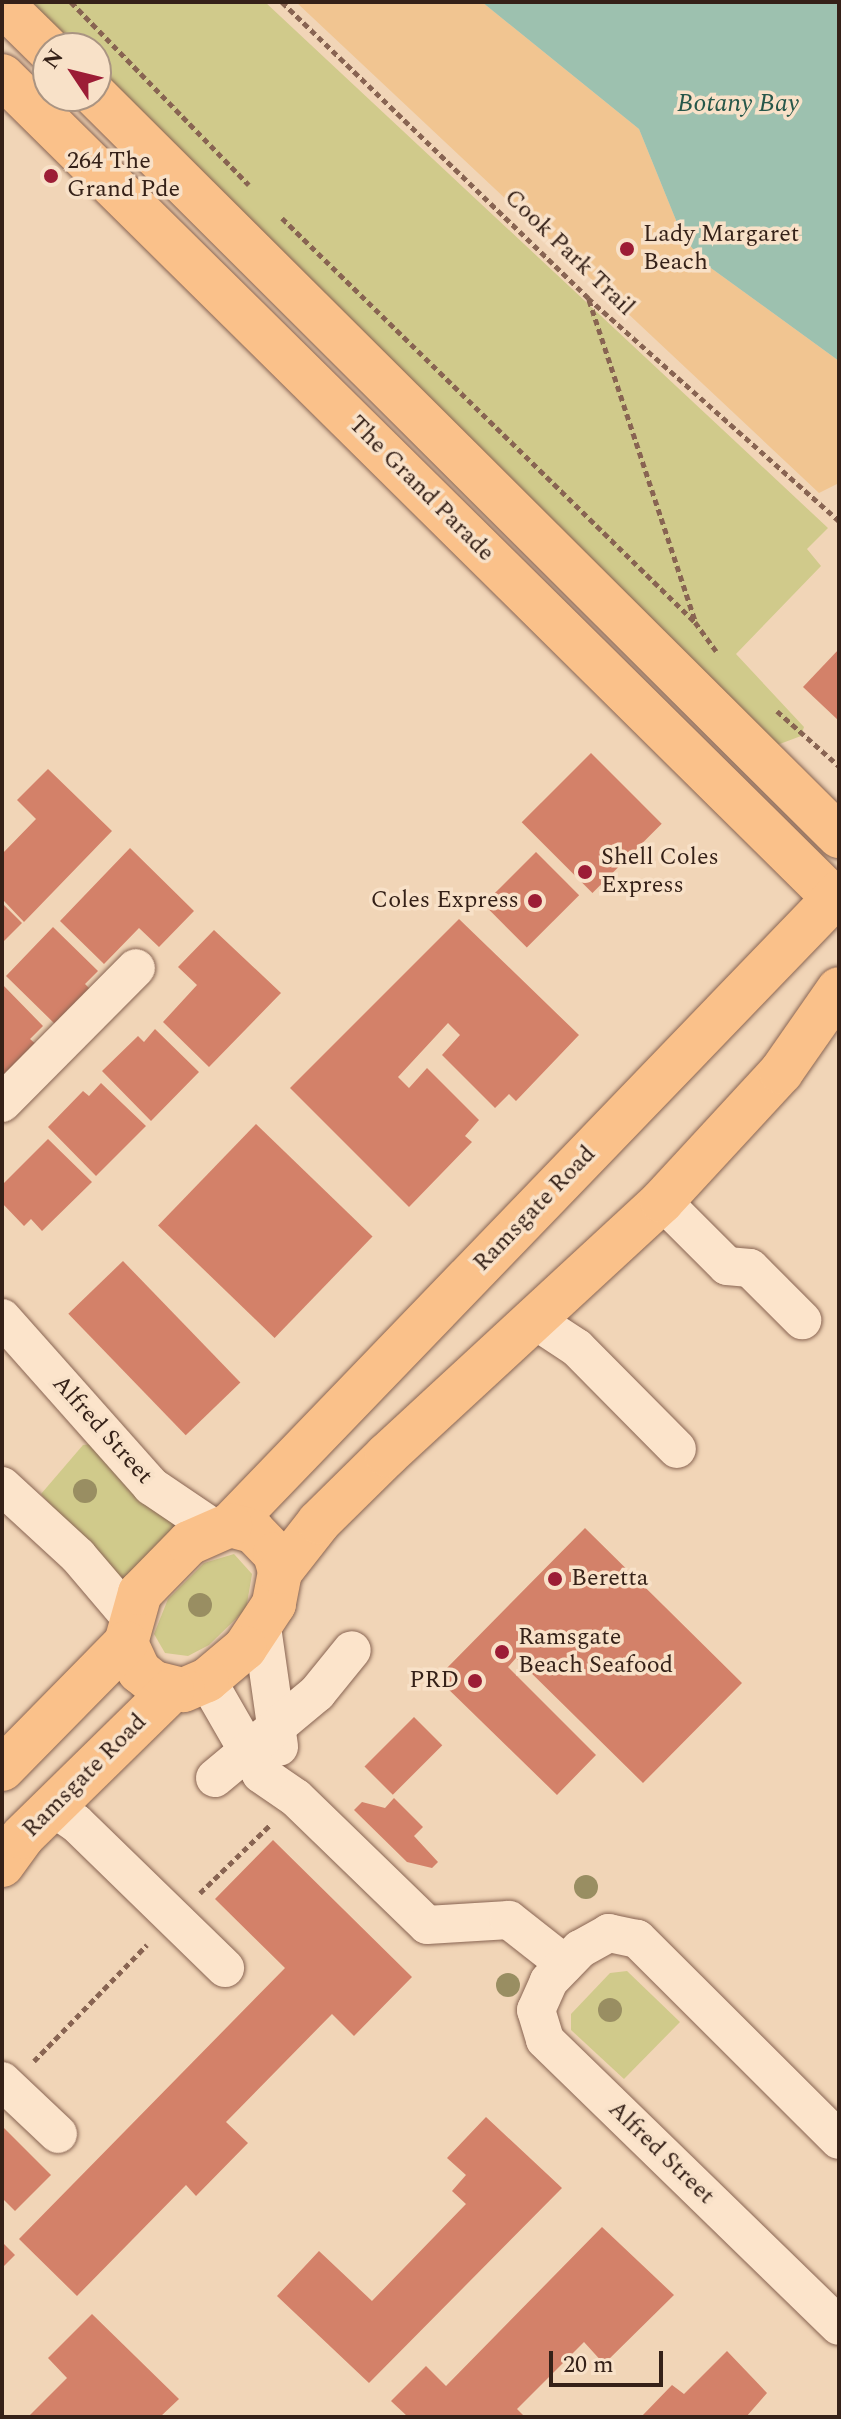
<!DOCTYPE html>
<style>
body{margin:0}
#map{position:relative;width:841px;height:2419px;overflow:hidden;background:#f1d5b7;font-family:Spectral,serif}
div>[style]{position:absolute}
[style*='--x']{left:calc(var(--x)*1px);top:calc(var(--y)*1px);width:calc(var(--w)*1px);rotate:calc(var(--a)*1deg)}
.green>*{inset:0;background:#d0ca8b}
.sand>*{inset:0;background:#f1c591}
.water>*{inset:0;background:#9dc1af}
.building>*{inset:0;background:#d38169;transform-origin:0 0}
.path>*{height:5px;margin-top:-2.5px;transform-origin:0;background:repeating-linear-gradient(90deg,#886452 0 6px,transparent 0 10px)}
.roads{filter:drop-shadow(0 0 2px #886452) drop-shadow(0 0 2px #886452)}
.minor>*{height:38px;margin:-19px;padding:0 19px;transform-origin:19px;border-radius:19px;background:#fce4cb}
.major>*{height:44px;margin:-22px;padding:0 22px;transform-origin:22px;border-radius:22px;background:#fac18a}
.trees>*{width:24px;height:24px;margin:-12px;border-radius:50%;background:#998e62}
.dots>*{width:22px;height:22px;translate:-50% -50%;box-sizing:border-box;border:4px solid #f8e1c8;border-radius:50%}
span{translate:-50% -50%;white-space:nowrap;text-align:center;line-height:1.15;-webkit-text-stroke:7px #f8e1c8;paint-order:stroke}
.poi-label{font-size:24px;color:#352118}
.left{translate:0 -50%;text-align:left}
.right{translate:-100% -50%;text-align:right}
.street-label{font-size:24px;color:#352118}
.water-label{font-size:26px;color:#26574a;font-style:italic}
.frame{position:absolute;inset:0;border:4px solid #352118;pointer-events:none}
.north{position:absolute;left:32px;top:32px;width:80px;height:80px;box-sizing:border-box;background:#f8e1c8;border:2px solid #aa9482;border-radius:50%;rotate:305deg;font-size:22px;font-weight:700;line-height:32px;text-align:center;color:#352118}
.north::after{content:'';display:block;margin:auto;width:28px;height:36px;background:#9c1d36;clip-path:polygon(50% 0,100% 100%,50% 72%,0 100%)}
.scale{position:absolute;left:549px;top:2351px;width:114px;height:36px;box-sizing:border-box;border:4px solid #352118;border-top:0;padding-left:10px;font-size:24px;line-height:28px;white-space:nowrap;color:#352118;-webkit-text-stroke:6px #f8e1c8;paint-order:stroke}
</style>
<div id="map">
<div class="green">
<i style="clip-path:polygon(16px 2px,265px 2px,828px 528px,807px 549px,821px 566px,736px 654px,804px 727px,801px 736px,777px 745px,96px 80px,96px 48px,63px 48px)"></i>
<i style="clip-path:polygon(91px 1444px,179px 1525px,120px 1583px,41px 1494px,83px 1445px)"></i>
<i style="clip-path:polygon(234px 1554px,252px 1574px,246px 1609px,209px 1645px,188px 1656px,165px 1653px,154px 1634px,168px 1599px,204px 1563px)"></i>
<i style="clip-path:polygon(627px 1971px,680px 2022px,624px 2079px,571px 2030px,571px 2014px,610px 1973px)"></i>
</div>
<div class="sand">
<i style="clip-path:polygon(296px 2px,482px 2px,639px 129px,682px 235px,704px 263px,839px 361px,839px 483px,819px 493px)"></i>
</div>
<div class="water">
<i style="clip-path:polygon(482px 2px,839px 2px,839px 361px,704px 263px,682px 235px,639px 129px)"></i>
</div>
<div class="building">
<i style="clip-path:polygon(839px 649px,839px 721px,803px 687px)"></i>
<i style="left:591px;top:753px;width:100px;height:98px;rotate:45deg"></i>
<i style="clip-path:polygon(48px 769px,112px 831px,24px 922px,4px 901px,2px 854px,36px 819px,17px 800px)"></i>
<i style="clip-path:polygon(130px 848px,194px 911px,159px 947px,139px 928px,104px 964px,60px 921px)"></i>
<i style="left:536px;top:852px;width:61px;height:74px;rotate:45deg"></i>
<i style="clip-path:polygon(2px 903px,22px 923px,2px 943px)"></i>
<i style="clip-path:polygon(459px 919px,579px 1035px,516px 1101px,509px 1094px,495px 1108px,442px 1055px,460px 1035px,448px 1023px,398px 1077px,409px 1088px,427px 1068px,479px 1120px,465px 1136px,472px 1142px,409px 1207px,290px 1088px)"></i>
<i style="clip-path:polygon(53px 927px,98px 971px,85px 984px,91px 990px,56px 1025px,6px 976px)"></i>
<i style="clip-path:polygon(214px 930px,281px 993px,209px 1067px,163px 1022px,197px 985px,178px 967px)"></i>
<i style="clip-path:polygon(2px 984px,43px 1026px,30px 1039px,37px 1045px,2px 1081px)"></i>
<i style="clip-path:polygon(155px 1029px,199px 1072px,151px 1121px,102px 1071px,138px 1036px,144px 1042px)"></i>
<i style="clip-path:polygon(101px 1083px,146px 1126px,96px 1176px,48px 1127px,83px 1091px,89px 1096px)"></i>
<i style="left:256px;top:1124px;width:162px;height:141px;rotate:44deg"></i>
<i style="clip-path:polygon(48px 1139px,92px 1182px,42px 1231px,31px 1219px,24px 1226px,2px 1203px,2px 1185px)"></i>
<i style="left:123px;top:1261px;width:169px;height:76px;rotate:46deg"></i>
<i style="clip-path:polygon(585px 1528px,742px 1683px,643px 1783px,516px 1658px,508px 1667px,596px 1755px,557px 1795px,442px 1683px,443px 1672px)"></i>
<i style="left:414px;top:1717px;width:40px;height:70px;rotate:45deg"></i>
<i style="clip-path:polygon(394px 1798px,423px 1827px,414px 1836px,438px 1862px,432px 1868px,407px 1862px,354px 1810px,362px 1802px,385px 1808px)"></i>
<i style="clip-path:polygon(273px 1840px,412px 1977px,354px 2036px,332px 2014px,226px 2122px,248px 2143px,196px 2196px,186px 2185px,77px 2296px,19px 2239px,285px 1968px,215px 1899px)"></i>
<i style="clip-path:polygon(486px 2117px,562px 2188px,369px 2383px,277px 2296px,319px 2251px,372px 2301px,466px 2204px,452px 2191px,466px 2175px,447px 2158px)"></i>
<i style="clip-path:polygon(2px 2126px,51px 2175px,15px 2211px,2px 2198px)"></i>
<i style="clip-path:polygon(602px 2227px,674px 2295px,604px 2364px,584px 2342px,517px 2409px,525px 2417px,408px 2417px,391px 2401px,426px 2366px,446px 2386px)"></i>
<i style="clip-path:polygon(2px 2242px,15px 2255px,2px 2268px)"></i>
<i style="clip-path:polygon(92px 2314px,179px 2399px,160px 2417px,28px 2417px,67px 2378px,48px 2358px)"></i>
<i style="clip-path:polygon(727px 2351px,767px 2393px,746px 2417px,641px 2417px,672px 2385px,684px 2394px)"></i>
</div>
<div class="path">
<i style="--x:71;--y:2;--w:255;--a:45.8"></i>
<i style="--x:282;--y:2;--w:426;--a:44"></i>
<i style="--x:588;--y:298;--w:336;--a:41.6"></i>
<i style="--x:282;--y:218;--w:578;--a:44.37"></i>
<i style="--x:695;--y:622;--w:36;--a:54"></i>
<i style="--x:589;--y:300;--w:338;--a:71.7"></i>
<i style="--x:777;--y:711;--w:83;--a:41.6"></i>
<i style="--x:200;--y:1893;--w:98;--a:-44.2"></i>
<i style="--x:34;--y:2061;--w:162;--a:-45.8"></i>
</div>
<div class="roads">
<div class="minor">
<i style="--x:2;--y:1103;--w:190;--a:-45.2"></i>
<i style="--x:662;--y:1201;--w:92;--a:45"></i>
<i style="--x:727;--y:1266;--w:23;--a:5"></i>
<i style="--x:750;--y:1268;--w:74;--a:45"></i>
<i style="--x:2;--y:1318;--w:225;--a:48.4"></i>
<i style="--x:151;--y:1486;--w:75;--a:34.1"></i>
<i style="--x:536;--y:1321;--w:49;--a:33.4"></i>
<i style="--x:577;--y:1348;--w:142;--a:45.3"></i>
<i style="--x:2;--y:1486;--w:103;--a:42.6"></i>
<i style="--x:78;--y:1556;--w:80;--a:49.6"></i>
<i style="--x:262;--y:1627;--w:121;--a:81.9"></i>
<i style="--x:207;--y:1680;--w:108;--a:60.1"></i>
<i style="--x:261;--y:1774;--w:42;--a:34.4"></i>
<i style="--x:296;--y:1798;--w:182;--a:44.1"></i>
<i style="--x:427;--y:1925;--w:82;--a:-3.5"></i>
<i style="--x:509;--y:1920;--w:71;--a:38.2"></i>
<i style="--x:215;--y:1778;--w:133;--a:-39.8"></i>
<i style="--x:317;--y:1693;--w:55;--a:-50.9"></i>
<i style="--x:52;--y:1807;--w:29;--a:34"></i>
<i style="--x:76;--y:1823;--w:208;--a:44.2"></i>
<i style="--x:2;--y:2081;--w:77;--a:43.4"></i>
<i style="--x:839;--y:2140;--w:285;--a:-135.1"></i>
<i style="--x:637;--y:1939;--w:29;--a:-168"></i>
<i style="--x:609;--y:1933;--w:33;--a:151"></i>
<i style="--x:580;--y:1949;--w:45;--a:134.1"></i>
<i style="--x:549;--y:1981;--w:32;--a:114"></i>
<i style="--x:536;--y:2010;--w:31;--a:73"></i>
<i style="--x:545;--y:2040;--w:410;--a:44.2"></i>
</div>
<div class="major">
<i style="--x:2;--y:4;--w:64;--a:44.4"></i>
<i style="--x:2;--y:76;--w:1177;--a:44.66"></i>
<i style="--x:96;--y:96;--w:1049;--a:44.88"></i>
<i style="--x:230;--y:1525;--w:878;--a:-46.06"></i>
<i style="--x:230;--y:1525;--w:24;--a:15"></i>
<i style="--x:253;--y:1531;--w:32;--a:46"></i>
<i style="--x:275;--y:1554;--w:19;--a:74"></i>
<i style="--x:280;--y:1572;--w:33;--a:101"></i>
<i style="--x:274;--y:1604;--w:53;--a:123.4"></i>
<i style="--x:245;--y:1648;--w:50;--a:139.9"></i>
<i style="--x:207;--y:1680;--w:26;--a:157"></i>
<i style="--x:183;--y:1690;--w:30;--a:-166"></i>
<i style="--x:154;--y:1683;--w:19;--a:-141"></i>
<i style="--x:139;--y:1671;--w:31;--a:-115"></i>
<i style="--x:126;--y:1643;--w:52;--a:-74.4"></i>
<i style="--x:140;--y:1593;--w:70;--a:-45.6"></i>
<i style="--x:189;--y:1543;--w:45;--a:-23.7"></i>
<i style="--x:280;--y:1572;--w:63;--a:-52"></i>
<i style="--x:319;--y:1522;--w:95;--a:-44.6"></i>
<i style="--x:387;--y:1455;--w:374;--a:-42.7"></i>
<i style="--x:662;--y:1201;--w:176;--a:-47.3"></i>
<i style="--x:781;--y:1072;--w:101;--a:-55.1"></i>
<i style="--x:2;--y:1769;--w:177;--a:-45.5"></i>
<i style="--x:2;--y:1865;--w:34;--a:-54"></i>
<i style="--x:22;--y:1837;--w:210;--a:-44.4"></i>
</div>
</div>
<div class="trees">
<i style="left:85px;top:1491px"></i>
<i style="left:200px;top:1605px"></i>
<i style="left:586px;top:1887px"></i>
<i style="left:508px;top:1985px"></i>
<i style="left:610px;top:2010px"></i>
</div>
<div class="dots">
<i style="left:51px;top:176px;background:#9c1d36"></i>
<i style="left:627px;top:249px;background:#9c1d36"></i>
<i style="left:585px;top:872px;background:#9c1d36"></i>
<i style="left:535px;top:901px;background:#9c1d36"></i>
<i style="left:555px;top:1579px;background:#9c1d36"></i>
<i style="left:502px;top:1652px;background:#9c1d36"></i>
<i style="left:475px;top:1681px;background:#9c1d36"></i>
</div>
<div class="poi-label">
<span class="left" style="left:67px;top:176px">264 The<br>Grand Pde</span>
<span class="left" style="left:643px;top:249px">Lady Margaret<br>Beach</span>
<span class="left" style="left:601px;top:872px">Shell Coles<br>Express</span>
<span class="right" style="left:519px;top:901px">Coles Express</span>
<span class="left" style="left:571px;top:1579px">Beretta</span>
<span class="left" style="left:518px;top:1652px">Ramsgate<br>Beach Seafood</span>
<span class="right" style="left:459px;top:1681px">PRD</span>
</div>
<div class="street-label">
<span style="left:569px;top:253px;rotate:44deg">Cook Park Trail</span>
<span style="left:421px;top:489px;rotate:45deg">The Grand Parade</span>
<span style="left:535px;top:1209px;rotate:-46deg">Ramsgate Road</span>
<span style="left:102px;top:1430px;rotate:48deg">Alfred Street</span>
<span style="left:85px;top:1776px;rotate:-45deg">Ramsgate Road</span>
<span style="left:661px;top:2153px;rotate:44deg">Alfred Street</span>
</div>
<div class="water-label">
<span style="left:738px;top:104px">Botany Bay</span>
</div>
<div class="frame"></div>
<div class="north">N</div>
<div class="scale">20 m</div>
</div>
